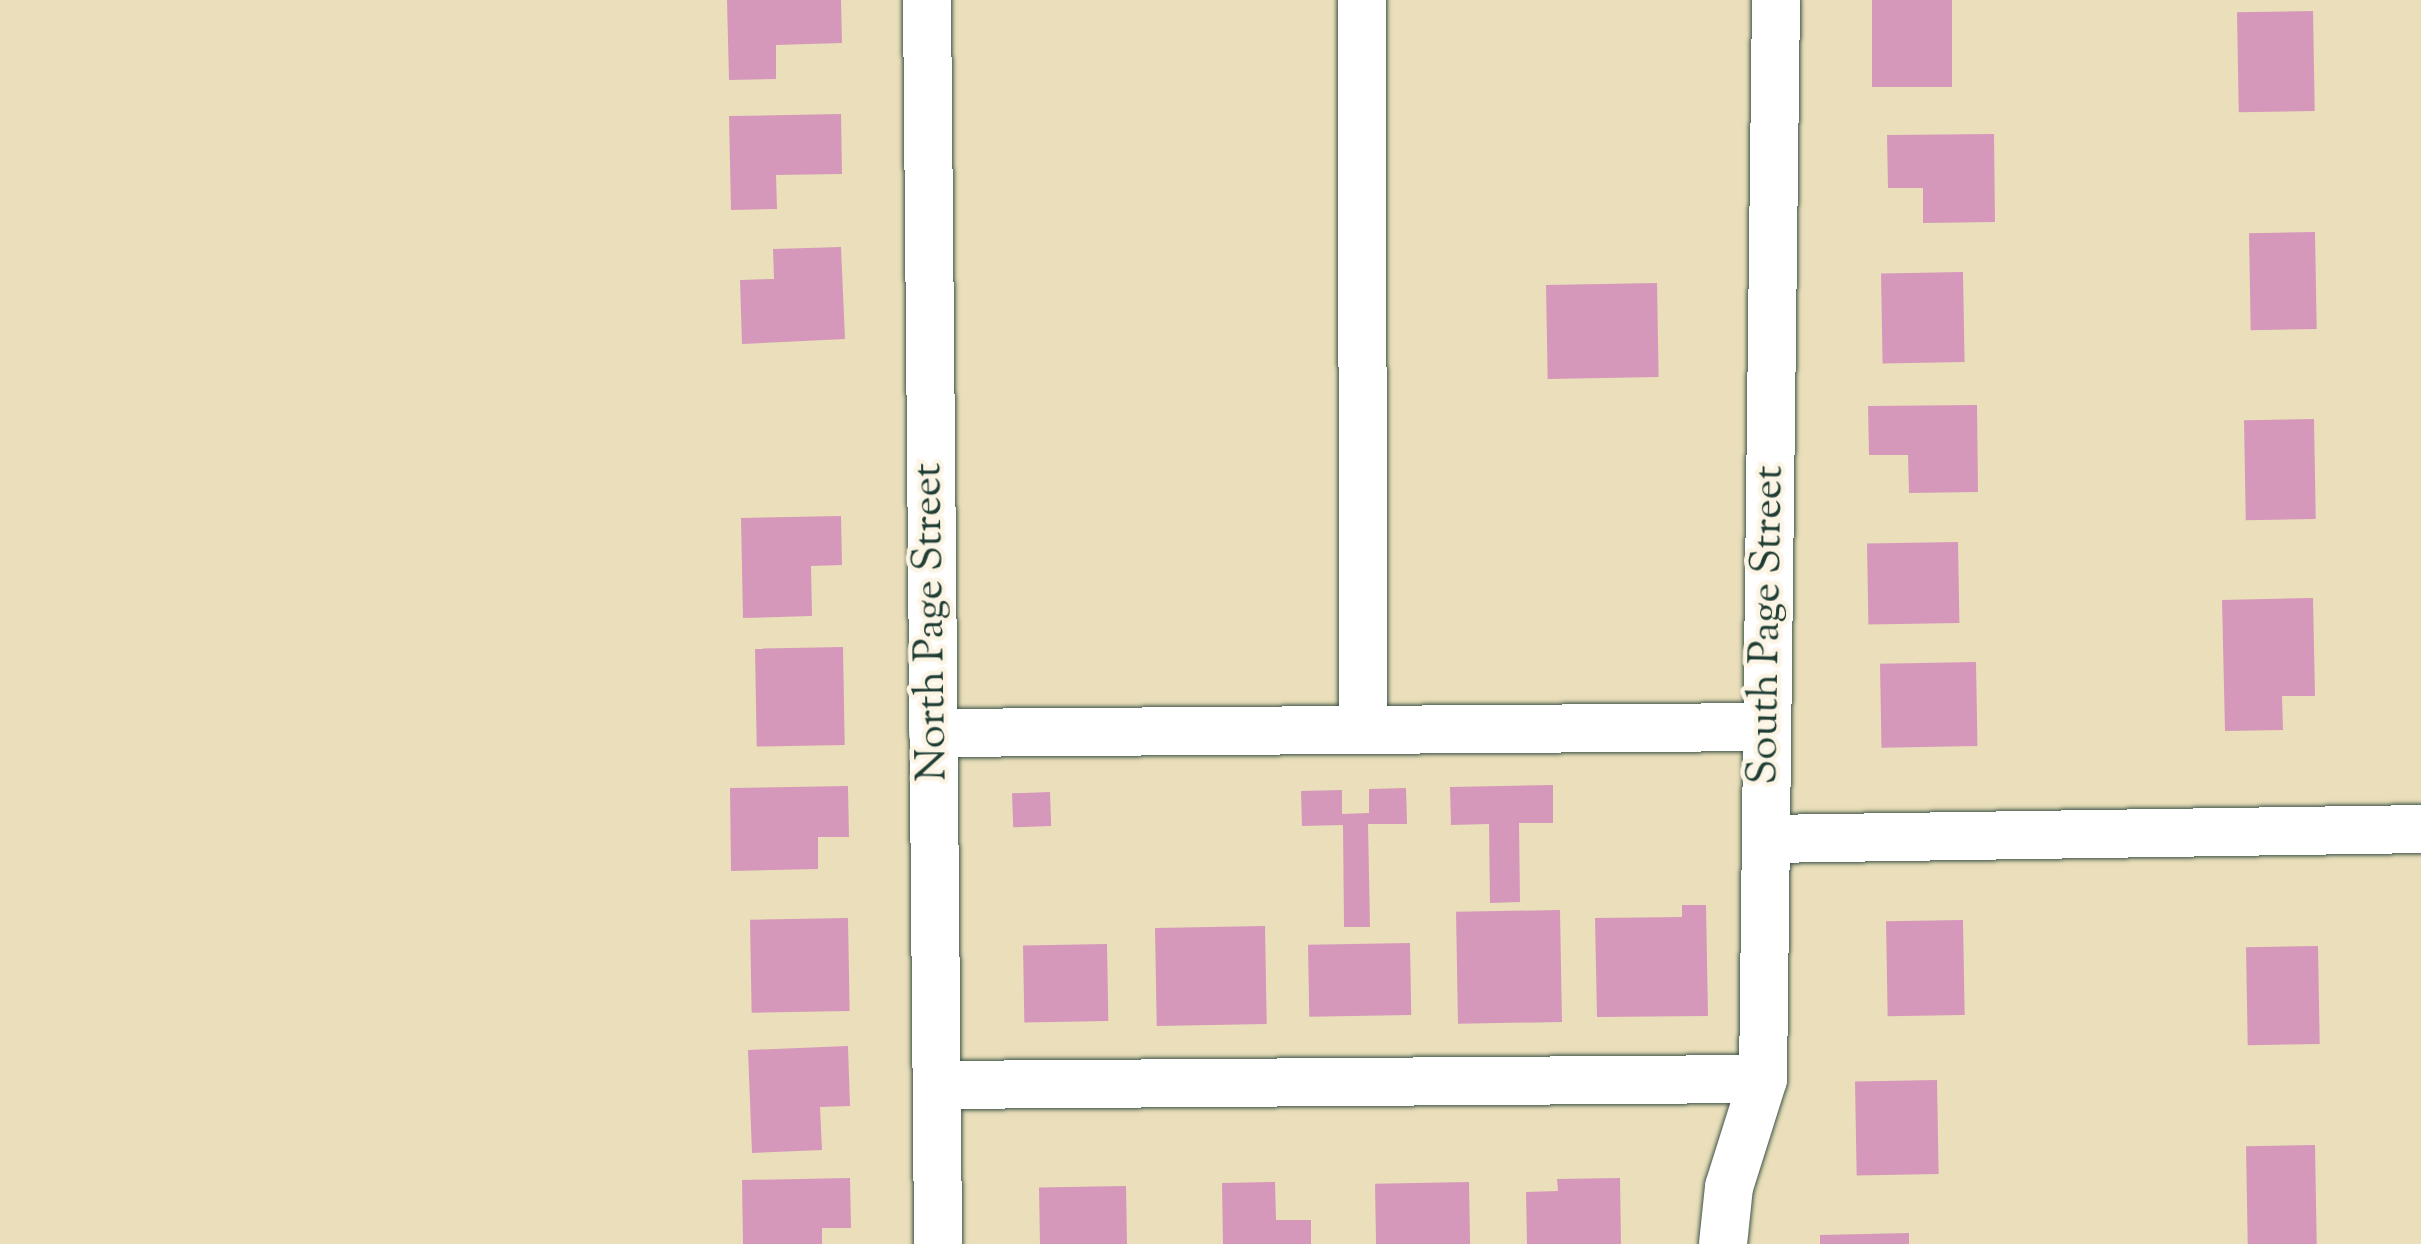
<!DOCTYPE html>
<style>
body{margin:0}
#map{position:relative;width:2421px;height:1244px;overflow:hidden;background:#eadfba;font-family:"Sorts Mill Goudy",serif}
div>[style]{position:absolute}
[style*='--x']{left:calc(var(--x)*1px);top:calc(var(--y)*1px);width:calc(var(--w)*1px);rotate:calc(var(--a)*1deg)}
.building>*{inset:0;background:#d598ba;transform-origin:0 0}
.roads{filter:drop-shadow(0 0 2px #3d5548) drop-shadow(0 0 2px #3d5548)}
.minor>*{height:48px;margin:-24px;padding:0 24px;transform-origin:24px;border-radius:24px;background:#fff}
span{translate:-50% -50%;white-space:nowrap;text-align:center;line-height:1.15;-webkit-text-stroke:9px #fcf5e5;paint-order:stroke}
.street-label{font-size:42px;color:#1f3d34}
</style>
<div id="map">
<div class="building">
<i style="clip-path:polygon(727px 0,841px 0,842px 43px,776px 45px,776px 79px,729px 80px)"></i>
<i style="left:1872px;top:0;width:80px;height:87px"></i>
<i style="left:2313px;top:11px;width:100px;height:76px;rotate:89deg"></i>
<i style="clip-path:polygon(841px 114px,842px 174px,776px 175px,777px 209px,731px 210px,729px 116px)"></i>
<i style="clip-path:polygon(1994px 134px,1995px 222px,1923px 223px,1923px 188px,1888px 188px,1887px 135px)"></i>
<i style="left:2315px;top:232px;width:97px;height:66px;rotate:89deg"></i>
<i style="clip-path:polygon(841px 247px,845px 339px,742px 344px,740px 280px,774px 279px,773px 249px)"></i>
<i style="left:1963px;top:272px;width:90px;height:82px;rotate:89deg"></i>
<i style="left:1657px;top:283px;width:94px;height:111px;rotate:89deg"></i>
<i style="clip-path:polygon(1977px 405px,1978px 492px,1909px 493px,1908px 455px,1869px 455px,1868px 406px)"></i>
<i style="left:2314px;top:419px;width:100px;height:70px;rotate:89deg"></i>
<i style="clip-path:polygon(841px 516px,842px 565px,811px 566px,812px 616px,743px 618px,741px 518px)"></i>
<i style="left:1958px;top:542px;width:81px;height:91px;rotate:89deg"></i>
<i style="clip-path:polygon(2313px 598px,2315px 696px,2282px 696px,2283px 730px,2225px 731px,2222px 600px)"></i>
<i style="left:843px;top:647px;width:98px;height:88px;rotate:89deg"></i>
<i style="left:1976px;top:662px;width:84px;height:96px;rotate:89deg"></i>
<i style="clip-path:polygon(1553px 785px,1553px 823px,1519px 823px,1520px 902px,1490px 903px,1489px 824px,1451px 825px,1450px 787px)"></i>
<i style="clip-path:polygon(848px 786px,849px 837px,818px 837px,818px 869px,731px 871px,730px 788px)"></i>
<i style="clip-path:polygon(1406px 788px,1407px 824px,1368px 824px,1370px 927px,1344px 927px,1343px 825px,1302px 826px,1301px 791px,1342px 790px,1342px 814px,1369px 813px,1369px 789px)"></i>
<i style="left:1050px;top:792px;width:34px;height:38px;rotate:88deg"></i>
<i style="clip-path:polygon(1682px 905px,1706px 905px,1708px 1016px,1597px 1017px,1595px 918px,1682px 917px)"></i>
<i style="left:1560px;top:910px;width:112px;height:104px;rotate:89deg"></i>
<i style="left:848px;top:918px;width:93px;height:98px;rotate:89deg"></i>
<i style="left:1963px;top:920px;width:95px;height:77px;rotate:89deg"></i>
<i style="left:1265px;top:926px;width:98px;height:110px;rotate:89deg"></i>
<i style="left:1410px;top:943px;width:72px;height:102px;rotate:89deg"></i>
<i style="left:1107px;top:944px;width:77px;height:84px;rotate:89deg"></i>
<i style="left:2318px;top:946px;width:98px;height:72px;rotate:89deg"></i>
<i style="clip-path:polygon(848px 1046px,850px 1106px,820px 1107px,822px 1150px,752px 1153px,748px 1050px)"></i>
<i style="left:1937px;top:1080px;width:94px;height:82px;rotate:89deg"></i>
<i style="left:2315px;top:1145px;width:99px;height:69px;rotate:89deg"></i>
<i style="clip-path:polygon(850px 1178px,851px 1228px,822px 1228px,822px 1244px,743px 1244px,742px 1180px)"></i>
<i style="clip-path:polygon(1620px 1178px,1621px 1244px,1527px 1244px,1526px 1192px,1558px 1191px,1557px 1179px)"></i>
<i style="clip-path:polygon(1275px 1182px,1276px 1220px,1311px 1220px,1311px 1244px,1223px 1244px,1222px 1183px)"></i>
<i style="left:1469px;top:1182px;width:62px;height:94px;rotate:89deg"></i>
<i style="left:1126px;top:1186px;width:58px;height:87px;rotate:89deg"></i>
<i style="clip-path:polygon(1909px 1233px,1909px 1244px,1820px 1244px,1820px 1235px)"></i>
</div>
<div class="roads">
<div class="minor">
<i style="--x:927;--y:0;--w:1244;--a:89.49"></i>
<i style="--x:1362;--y:0;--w:730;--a:89.92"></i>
<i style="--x:933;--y:733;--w:834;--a:-0.41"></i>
<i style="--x:1766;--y:839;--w:655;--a:-0.87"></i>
<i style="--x:937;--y:1085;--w:826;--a:-0.42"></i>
<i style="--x:1723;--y:1244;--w:57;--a:-84"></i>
<i style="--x:1729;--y:1187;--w:113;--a:-72.5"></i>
<i style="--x:1763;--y:1079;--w:1079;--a:-89.31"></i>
</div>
</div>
<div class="street-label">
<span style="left:932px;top:622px;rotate:-91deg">North Page Street</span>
<span style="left:1768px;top:625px;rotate:-89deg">South Page Street</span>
</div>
</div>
